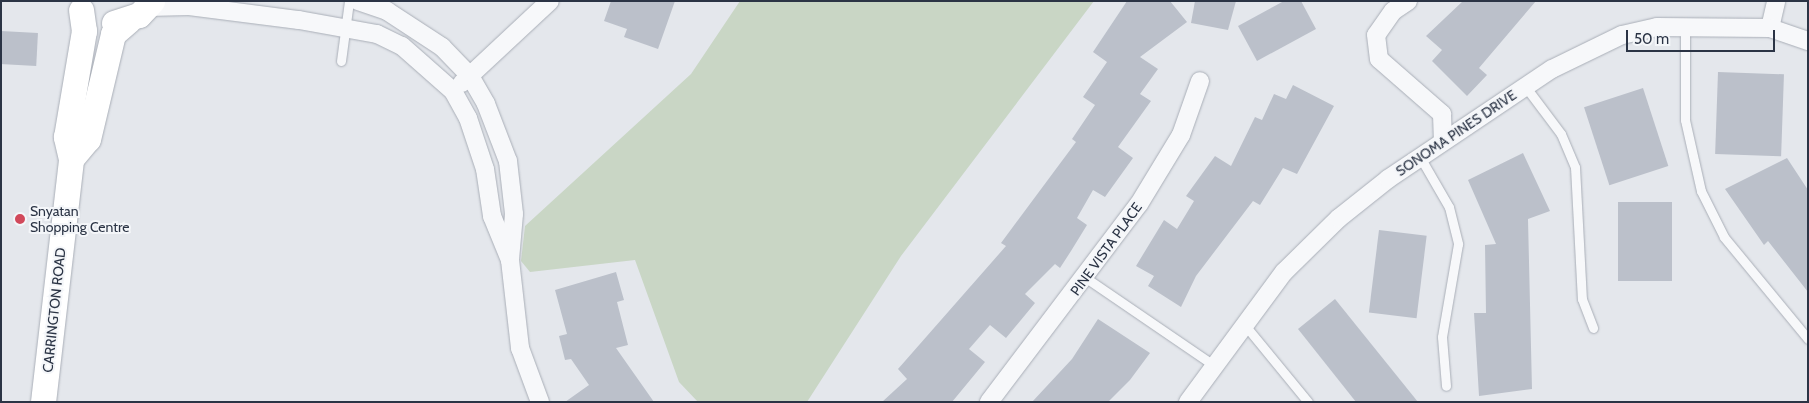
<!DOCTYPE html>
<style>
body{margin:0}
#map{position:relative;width:1809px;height:403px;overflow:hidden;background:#e4e7ec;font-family:Cabin,sans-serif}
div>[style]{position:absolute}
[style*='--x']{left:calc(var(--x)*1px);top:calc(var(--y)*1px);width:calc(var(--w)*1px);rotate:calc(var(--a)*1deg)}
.green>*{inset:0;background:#c9d6c5}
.building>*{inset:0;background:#bbc0ca;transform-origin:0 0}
.roads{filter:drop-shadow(0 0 1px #a9aeb7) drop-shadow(0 0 1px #a9aeb7)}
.lane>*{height:9px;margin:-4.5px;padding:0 4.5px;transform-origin:4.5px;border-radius:4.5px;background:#f7f8fa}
.street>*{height:18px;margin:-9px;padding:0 9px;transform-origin:9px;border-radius:9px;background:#f7f8fa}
.secondary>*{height:25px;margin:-12.5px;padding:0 12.5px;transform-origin:12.5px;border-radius:12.5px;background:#fff}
.dots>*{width:14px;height:14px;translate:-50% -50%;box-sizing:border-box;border:2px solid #f4f6f9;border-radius:50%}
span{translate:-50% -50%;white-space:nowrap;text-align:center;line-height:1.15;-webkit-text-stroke:4px #f4f6f9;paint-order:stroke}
.street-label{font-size:14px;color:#2b3445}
.poi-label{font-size:14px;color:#2b3445}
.left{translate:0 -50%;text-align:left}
.frame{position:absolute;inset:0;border:2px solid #2b3445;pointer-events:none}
.scale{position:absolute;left:1626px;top:30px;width:149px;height:22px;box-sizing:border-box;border:2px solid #2b3445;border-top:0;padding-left:6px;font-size:15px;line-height:18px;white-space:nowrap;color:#2b3445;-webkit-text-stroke:4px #f4f6f9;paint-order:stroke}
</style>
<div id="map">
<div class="green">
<i style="clip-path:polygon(740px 1px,1094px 1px,901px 256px,807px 402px,698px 402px,679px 382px,635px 260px,530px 272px,521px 261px,525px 226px,691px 74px)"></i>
</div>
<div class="building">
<i style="clip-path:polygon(611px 1px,675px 1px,658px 49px,624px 37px,627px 29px,604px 21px)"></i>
<i style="clip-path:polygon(1127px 1px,1170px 1px,1187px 22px,1140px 57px,1158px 69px,1140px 94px,1151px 101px,1118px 147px,1133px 158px,1105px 197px,1093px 190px,1077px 218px,1087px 225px,1071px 251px,1060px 268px,1055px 264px,1025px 294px,1035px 303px,1006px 338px,990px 325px,969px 349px,985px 362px,952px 402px,882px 402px,907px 379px,898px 369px,1006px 246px,1001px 243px,1076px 142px,1072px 139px,1095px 105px,1083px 97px,1107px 62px,1093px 52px)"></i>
<i style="clip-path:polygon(1195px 1px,1236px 1px,1228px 30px,1191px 23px)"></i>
<i style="clip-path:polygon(1284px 1px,1301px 1px,1316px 29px,1257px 61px,1238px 26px)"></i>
<i style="clip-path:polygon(1463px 1px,1536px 1px,1479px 68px,1487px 75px,1467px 96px,1432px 61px,1442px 50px,1426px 36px)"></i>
<i style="left:1px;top:31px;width:37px;height:33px;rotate:3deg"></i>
<i style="left:1718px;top:72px;width:66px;height:82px;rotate:2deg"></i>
<i style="clip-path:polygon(1293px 85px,1334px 106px,1297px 174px,1283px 168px,1260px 205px,1253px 201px,1196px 276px,1181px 307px,1148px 286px,1154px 276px,1136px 266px,1164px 220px,1177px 229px,1194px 201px,1186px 196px,1215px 156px,1231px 166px,1255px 117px,1262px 120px,1274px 94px,1286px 99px)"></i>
<i style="left:1643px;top:88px;width:82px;height:62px;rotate:72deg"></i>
<i style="clip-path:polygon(1523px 153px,1550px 211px,1528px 219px,1532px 389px,1479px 396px,1474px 313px,1486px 313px,1485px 245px,1496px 244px,1468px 180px)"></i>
<i style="clip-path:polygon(1787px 158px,1808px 190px,1808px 292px,1768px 241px,1764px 245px,1725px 189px)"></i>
<i style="left:1618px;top:202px;width:54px;height:79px"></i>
<i style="left:1379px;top:230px;width:48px;height:83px;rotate:7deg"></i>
<i style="clip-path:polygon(616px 272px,624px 300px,617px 302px,628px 345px,616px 348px,654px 402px,565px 402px,589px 385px,571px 359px,565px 360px,559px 336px,567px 334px,555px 290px)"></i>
<i style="clip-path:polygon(1335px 299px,1418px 402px,1356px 402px,1298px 329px)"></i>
<i style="clip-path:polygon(1098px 319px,1150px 353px,1130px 380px,1108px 402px,1032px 402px,1072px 359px)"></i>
</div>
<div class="roads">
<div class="lane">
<i style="--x:1685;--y:26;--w:94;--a:90"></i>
<i style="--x:1685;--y:120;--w:73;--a:77.3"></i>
<i style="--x:1701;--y:191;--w:51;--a:63.4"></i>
<i style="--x:1724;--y:237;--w:132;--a:50.5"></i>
<i style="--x:341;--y:61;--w:61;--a:-82.4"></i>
<i style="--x:1525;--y:86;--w:60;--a:53.1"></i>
<i style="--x:1561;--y:134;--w:36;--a:67"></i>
<i style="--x:1575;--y:167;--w:132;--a:87"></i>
<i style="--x:1582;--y:299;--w:31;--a:69"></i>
<i style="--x:1420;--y:157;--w:58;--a:59.9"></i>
<i style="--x:1449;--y:207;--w:38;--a:76"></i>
<i style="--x:1458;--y:244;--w:94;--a:99.8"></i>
<i style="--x:1442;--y:337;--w:49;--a:85.3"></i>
<i style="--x:1086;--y:278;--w:156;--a:34.3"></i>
<i style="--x:1244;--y:324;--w:101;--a:50.6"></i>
</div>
<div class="street">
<i style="--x:358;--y:1;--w:31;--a:19"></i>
<i style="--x:387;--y:11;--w:66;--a:33.2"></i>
<i style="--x:442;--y:47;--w:40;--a:46"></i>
<i style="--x:470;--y:76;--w:32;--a:60"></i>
<i style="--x:486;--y:104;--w:61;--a:68.9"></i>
<i style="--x:508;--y:161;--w:53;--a:83.5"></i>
<i style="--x:514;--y:214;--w:46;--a:95"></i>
<i style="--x:510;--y:260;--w:89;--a:83.5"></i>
<i style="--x:520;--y:348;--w:58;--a:69.7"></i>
<i style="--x:1408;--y:1;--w:18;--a:146"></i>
<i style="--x:1393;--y:11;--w:29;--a:125"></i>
<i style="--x:1376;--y:35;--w:24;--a:83"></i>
<i style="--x:1379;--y:59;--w:84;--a:41.1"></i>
<i style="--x:1442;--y:114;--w:27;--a:88"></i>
<i style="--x:148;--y:7;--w:41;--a:-1.4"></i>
<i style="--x:189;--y:6;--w:111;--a:7.3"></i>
<i style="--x:299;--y:20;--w:79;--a:10.2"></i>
<i style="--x:377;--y:34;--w:28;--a:26"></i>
<i style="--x:402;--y:46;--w:68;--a:41.4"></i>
<i style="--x:453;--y:91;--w:31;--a:61"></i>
<i style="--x:468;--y:118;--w:54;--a:71.6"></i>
<i style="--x:485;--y:169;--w:48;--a:81.5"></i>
<i style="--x:492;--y:216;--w:48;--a:67.8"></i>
<i style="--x:1770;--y:28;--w:28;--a:-77"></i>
<i style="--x:462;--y:83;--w:120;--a:-43"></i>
<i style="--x:989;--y:402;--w:248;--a:-52.9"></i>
<i style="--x:1139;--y:204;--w:81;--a:-58.7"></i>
<i style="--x:1181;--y:135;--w:57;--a:-70.6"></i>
<i style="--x:1188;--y:402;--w:162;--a:-53.6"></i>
<i style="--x:1284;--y:272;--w:77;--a:-44.5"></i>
<i style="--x:1339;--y:218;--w:63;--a:-38.5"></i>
<i style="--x:1388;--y:179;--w:197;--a:-33.9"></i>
<i style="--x:1552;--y:69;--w:78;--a:-25.9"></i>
<i style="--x:1622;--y:35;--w:36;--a:-13"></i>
<i style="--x:1657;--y:27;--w:113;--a:0.5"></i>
<i style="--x:1770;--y:28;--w:40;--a:18.9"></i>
</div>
<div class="secondary">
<i style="--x:114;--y:23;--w:26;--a:-18"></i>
<i style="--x:139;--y:15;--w:19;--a:-47"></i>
<i style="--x:71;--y:159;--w:26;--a:-50"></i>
<i style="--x:88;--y:139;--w:108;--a:-76.6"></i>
<i style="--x:113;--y:34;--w:21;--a:-41"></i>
<i style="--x:43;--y:402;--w:245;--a:-83.4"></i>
<i style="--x:71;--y:159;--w:23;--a:-103"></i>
<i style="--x:66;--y:137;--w:108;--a:-80.4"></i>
<i style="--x:84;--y:31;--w:21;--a:-98"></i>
</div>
</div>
<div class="dots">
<i style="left:20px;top:219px;background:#d1495b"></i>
</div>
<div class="street-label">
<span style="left:1456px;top:133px;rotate:-34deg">SONOMA PINES DRIVE</span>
<span style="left:1106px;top:249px;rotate:-54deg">PINE VISTA PLACE</span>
<span style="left:54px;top:310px;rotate:-84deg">CARRINGTON ROAD</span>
</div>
<div class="poi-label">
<span class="left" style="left:30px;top:219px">Snyatan<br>Shopping Centre</span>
</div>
<div class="frame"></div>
<div class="scale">50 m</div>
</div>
